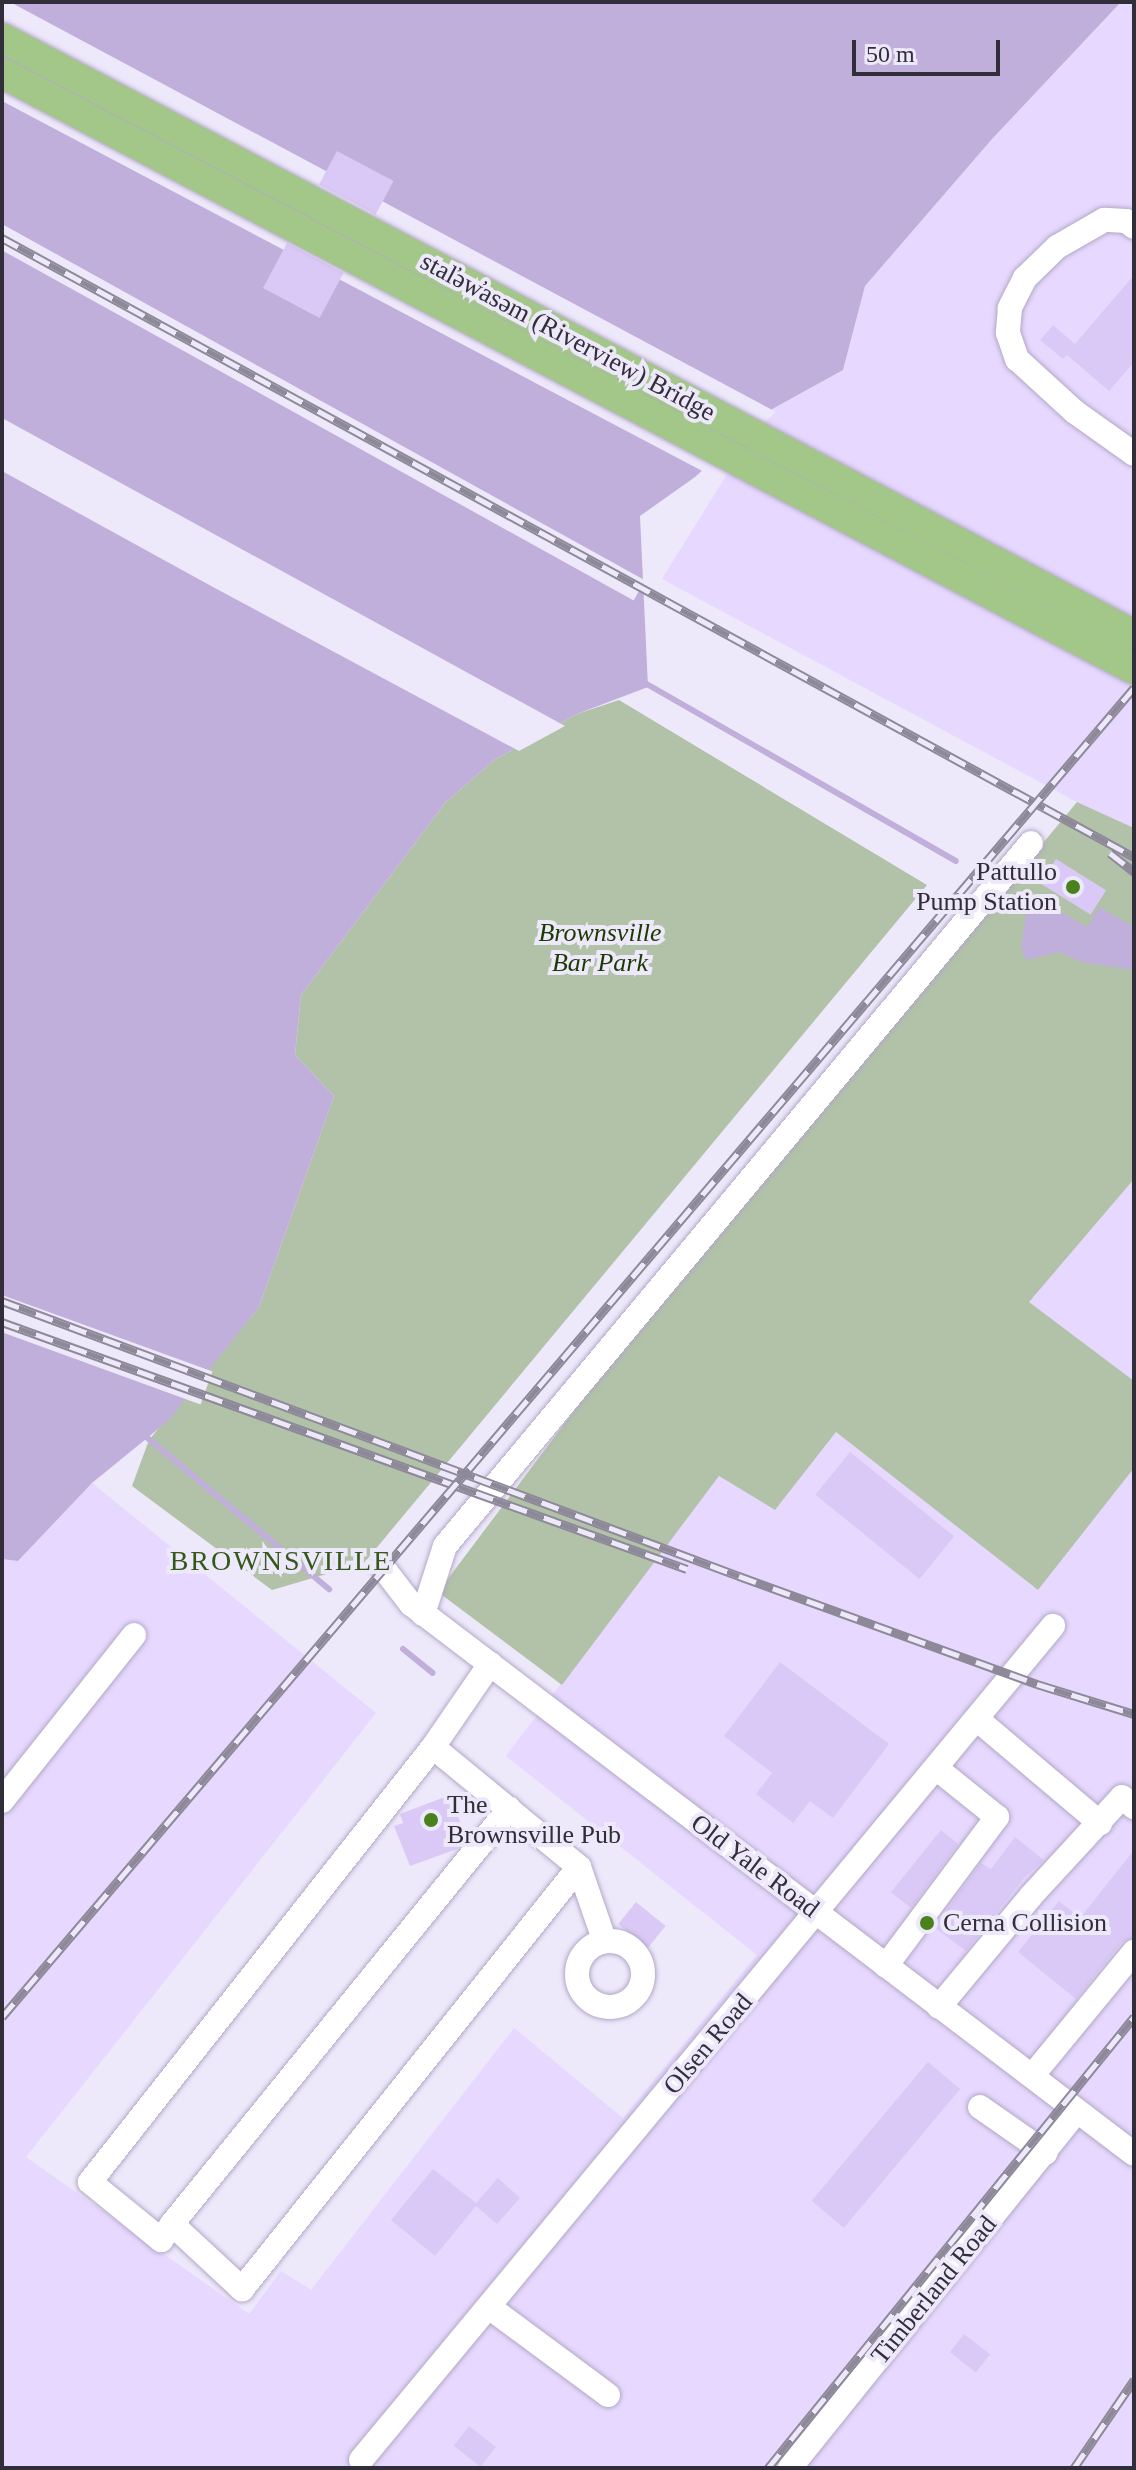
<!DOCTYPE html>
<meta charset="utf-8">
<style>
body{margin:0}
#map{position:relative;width:1136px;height:2470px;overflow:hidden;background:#eee8fb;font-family:"Times New Roman",serif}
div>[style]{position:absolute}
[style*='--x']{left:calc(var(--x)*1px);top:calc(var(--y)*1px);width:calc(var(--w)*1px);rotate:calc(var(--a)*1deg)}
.built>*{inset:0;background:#e6d8fe}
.green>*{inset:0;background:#b1c2a8}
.water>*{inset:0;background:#c0afdb}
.pier>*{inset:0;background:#eee8fb;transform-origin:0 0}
.stream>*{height:6px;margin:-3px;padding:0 3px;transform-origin:3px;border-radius:3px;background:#c0afdb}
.building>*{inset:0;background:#dac9f6;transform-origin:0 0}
.roads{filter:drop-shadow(0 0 2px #b3a8c6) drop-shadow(0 0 2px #b3a8c6)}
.minor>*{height:24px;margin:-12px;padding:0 12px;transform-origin:12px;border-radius:12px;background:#fff}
.minor>.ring{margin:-12px;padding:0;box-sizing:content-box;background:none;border:24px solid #fff;border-radius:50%}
.major>*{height:30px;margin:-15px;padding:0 15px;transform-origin:15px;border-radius:15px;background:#a2c788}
.rail>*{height:9px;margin-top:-4.5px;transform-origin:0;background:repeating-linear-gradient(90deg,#eee8fb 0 18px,#8e8999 0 36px);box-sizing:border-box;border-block:2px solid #8e8999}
.dots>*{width:22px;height:22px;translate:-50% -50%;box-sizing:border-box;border:4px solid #eee8fb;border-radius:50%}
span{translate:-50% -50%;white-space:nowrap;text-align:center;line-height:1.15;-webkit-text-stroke:8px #eee8fb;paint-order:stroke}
.street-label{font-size:26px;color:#312d39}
.poi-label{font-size:26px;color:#312d39}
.right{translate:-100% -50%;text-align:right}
.left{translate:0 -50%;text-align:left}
.park-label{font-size:26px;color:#1a3a00;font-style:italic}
.neighbourhood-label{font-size:28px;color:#34581a;letter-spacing:2px}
.frame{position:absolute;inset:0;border:4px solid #312d39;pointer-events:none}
.scale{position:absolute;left:852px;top:40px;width:148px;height:36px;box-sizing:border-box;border:4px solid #312d39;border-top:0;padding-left:10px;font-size:24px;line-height:28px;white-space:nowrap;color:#312d39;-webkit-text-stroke:6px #eee8fb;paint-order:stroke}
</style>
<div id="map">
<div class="built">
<i style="clip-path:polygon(1121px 2px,1134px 2px,1134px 828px,1077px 802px,662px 579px,765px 413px,843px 370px,865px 286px,992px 139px)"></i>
<i style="clip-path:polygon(1134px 1179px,1134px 1381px,1028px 1302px)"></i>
<i style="clip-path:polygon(836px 1432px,1038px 1590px,1134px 1468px,1134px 2468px,2px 2468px,2px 1559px,18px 1561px,92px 1483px,376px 1713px,26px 2157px,249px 2314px,281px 2271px,311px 2290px,514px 2028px,623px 2118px,757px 1955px,506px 1756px,719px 1476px,775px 1510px)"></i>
</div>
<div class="green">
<i style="clip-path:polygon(619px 700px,927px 885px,364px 1563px,272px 1590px,132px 1486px,149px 1440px,259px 1307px,334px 1096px,295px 1055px,301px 995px,445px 803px,494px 760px,577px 714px)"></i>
<i style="clip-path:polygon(1077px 802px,1134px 828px,1134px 1179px,1029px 1302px,1134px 1381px,1134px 1468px,1038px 1590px,836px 1432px,775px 1510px,719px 1476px,562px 1685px,438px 1592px,595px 1383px)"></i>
</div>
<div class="water">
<i style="clip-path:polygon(2px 2px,1121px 2px,992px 139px,865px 286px,843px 370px,765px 413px,695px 477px,640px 516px,648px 687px,577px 714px,494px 760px,445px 803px,301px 995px,295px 1055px,334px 1096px,259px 1307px,168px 1421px,92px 1483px,18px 1561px,2px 1559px)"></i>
<i style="clip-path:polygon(1031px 895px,1087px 927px,1099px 907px,1134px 927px,1134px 970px,1081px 962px,1059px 952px,1027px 960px,1021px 949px,1026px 915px,1018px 910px)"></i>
</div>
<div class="pier">
<i style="clip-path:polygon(2px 2px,10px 2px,776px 412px,706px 473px,2px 101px)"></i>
<i style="left:2px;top:224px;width:735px;height:23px;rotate:29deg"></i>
<i style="clip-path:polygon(2px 418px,565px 726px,519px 751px,213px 587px,2px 471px)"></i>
<i style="left:2px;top:1295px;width:224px;height:35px;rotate:20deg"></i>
</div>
<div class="stream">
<i style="--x:645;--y:683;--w:358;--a:29.8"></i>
<i style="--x:144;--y:1435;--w:241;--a:39.8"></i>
<i style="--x:403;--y:1649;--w:38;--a:39"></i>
</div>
<div class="building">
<i style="left:337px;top:151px;width:64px;height:38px;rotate:28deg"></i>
<i style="left:287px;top:243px;width:64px;height:51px;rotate:28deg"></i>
<i style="clip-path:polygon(1134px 275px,1134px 362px,1109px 391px,1067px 355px,1063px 359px,1040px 340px,1053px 325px,1075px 344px)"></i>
<i style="left:1056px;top:859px;width:59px;height:29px;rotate:32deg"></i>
<i style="left:850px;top:1452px;width:134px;height:55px;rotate:39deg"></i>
<i style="clip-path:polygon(780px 1662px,889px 1744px,833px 1818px,810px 1801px,793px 1823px,756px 1794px,772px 1773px,724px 1736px)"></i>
<i style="clip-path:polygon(450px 1795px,466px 1838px,457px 1849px,410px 1866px,394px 1826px,403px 1823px,400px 1814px)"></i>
<i style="clip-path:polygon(941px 1830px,958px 1844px,911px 1908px,891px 1892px)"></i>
<i style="clip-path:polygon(1015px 1837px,1044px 1860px,1024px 1878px,966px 1951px,934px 1927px,981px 1863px,991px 1869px)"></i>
<i style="clip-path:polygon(1134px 1850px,1134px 1937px,1122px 1942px,1076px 1999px,1018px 1952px,1059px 1901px,1080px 1918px)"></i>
<i style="left:636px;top:1902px;width:38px;height:28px;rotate:39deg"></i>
<i style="left:928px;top:2062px;width:42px;height:181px;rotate:40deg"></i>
<i style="clip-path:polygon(433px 2169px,476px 2203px,498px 2178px,520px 2198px,497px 2224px,476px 2206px,435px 2256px,391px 2220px)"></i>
<i style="left:964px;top:2334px;width:33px;height:23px;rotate:38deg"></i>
<i style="left:469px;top:2426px;width:34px;height:25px;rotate:38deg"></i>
</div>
<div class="roads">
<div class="minor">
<i style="--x:1134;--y:227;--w:10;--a:-143"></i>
<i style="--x:1126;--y:221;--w:22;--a:-177"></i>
<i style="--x:1104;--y:220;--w:54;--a:150.1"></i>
<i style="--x:1057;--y:247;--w:45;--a:135.9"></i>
<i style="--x:1025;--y:278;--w:34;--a:117"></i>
<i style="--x:1010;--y:308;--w:25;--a:95"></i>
<i style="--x:1008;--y:333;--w:28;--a:71"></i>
<i style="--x:1017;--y:359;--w:79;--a:42.4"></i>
<i style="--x:1075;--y:412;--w:72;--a:35.4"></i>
<i style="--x:384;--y:1569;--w:44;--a:52.4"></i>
<i style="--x:411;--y:1604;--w:908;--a:37.26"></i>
<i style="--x:423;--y:1614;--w:71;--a:-72.1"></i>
<i style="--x:445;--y:1546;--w:915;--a:-50.19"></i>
<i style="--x:978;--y:1720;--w:160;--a:40.2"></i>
<i style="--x:433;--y:1747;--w:554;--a:128.26"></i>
<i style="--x:90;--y:2182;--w:92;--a:39.2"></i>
<i style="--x:161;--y:2240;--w:19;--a:-55"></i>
<i style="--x:172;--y:2224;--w:96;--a:42.9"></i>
<i style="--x:242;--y:2289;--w:540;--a:-51.39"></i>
<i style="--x:579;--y:1867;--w:189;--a:-140.6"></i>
<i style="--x:433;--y:1747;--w:101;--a:-55.5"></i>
<i style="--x:2;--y:1801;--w:212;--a:-51.5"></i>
<i style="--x:579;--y:1867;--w:76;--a:70.9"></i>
<i class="ring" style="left:577px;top:1941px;width:42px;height:42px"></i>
<i style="--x:886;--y:1966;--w:186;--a:-53.3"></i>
<i style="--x:997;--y:1817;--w:78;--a:-141.2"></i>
<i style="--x:939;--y:2007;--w:144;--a:-50.3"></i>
<i style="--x:1031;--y:1896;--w:134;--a:-47.4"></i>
<i style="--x:1122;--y:1797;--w:16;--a:40"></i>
<i style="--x:1032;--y:2076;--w:161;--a:-50.6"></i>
<i style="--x:980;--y:2107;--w:80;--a:34.9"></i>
<i style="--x:172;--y:2224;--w:535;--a:-50.92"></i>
<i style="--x:489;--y:2307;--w:148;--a:36.5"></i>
<i style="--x:361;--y:2460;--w:1084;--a:-50.32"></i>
<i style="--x:790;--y:2468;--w:458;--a:-51.2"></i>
</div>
<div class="major">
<i style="--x:2;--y:38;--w:1280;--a:27.81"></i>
<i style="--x:2;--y:73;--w:1279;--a:27.77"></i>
</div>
</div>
<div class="rail">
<i style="--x:2;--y:238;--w:1290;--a:28.67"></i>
<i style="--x:1110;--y:853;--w:31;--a:38"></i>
<i style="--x:2;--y:1301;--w:787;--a:20.46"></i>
<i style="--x:739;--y:1576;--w:317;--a:19.9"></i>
<i style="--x:1037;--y:1684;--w:102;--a:17.2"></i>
<i style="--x:2;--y:1322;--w:728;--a:19.83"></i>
<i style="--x:2;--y:2017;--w:1746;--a:-49.58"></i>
<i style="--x:768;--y:2468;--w:581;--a:-50.94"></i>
<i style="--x:1074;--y:2468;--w:107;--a:-55.7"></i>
</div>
<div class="dots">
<i style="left:1073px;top:887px;background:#49821c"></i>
<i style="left:431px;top:1820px;background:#49821c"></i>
<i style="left:927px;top:1923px;background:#49821c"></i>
</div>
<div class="street-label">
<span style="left:568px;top:337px;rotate:28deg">stal̕əw̓asəm (Riverview) Bridge</span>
<span style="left:755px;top:1866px;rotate:37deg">Old Yale Road</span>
<span style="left:708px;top:2044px;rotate:-50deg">Olsen Road</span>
<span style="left:934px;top:2290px;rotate:-51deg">Timberland Road</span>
</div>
<div class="poi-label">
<span class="right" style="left:1057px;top:887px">Pattullo<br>Pump Station</span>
<span class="left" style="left:447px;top:1820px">The<br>Brownsville Pub</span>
<span class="left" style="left:943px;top:1923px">Cerna Collision</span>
</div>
<div class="park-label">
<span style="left:600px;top:948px">Brownsville<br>Bar Park</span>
</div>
<div class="neighbourhood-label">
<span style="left:281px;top:1561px">BROWNSVILLE</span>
</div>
<div class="frame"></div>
<div class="scale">50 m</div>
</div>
